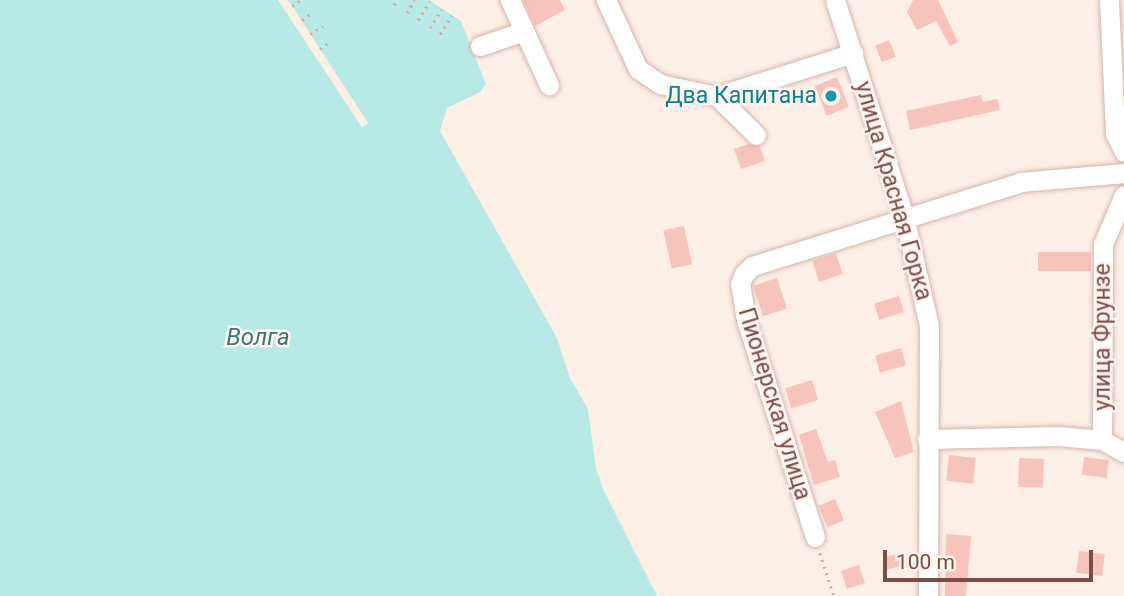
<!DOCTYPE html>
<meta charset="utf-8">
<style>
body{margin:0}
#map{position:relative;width:1124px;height:596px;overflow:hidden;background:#feefe6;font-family:Roboto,sans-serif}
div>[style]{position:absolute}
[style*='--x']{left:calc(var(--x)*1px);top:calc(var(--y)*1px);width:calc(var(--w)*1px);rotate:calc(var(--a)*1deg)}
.water>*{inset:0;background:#b8eae5}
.pier>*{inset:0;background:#feefe6}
.building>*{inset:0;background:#f6c4ba;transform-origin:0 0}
.path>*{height:2.5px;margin-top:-1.25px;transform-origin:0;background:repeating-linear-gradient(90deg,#dca69d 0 2px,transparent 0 7px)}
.roads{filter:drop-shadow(0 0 2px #d4b4ad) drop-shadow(0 0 2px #d4b4ad)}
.minor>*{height:19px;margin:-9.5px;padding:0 9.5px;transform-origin:9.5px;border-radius:9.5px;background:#fff}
.dots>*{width:19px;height:19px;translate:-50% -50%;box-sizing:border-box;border:4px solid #fff4ee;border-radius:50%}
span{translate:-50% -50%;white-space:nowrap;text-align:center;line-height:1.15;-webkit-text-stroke:5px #fff4ee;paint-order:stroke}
.culture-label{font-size:23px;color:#0d838f}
.right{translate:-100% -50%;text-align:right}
.street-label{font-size:23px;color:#7b4d47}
.water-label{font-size:24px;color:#367974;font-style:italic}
.scale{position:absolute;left:883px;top:550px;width:210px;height:32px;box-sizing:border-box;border:4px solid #7b4d47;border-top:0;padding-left:9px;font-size:21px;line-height:24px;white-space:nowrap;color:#7b4d47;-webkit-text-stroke:5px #fff4ee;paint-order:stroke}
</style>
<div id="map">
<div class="water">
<i style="clip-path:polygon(0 0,429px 0,461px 21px,486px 84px,480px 92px,447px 108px,440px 131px,557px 338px,570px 378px,588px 409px,596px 469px,604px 491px,657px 596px,0 596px)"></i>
</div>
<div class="pier">
<i style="clip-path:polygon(278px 0,287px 0,292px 6px,368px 123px,362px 127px)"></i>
</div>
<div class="building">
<i style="clip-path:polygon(523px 0,560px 0,565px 10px,535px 26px)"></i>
<i style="clip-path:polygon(913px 0,938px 0,958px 42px,950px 46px,936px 21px,917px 30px,907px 12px)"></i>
<i style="left:889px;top:40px;width:18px;height:15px;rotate:68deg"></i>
<i style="left:837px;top:77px;width:32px;height:24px;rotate:68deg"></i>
<i style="clip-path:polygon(981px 95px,983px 102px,997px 99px,1000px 110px,910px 130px,906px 111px)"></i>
<i style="clip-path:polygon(748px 144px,760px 146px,765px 161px,741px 169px,734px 149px)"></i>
<i style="left:684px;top:226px;width:39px;height:21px;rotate:78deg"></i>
<i style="left:1038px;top:252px;width:53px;height:19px"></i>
<i style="left:836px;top:253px;width:22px;height:25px;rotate:72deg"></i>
<i style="left:777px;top:278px;width:32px;height:25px;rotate:72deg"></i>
<i style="left:899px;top:296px;width:17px;height:26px;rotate:73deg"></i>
<i style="left:901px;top:348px;width:18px;height:27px;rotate:74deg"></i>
<i style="left:812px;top:380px;width:21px;height:28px;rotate:73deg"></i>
<i style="clip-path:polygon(901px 401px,914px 452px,895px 458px,875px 412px)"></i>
<i style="clip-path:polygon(816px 429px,828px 462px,835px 460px,840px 477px,814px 485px,799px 435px)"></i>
<i style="left:949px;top:455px;width:27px;height:26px;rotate:6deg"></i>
<i style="left:1084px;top:457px;width:25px;height:18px;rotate:7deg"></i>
<i style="left:1019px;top:458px;width:25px;height:29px;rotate:2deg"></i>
<i style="left:835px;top:499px;width:23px;height:18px;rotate:67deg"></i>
<i style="clip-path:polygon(946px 534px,971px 536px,966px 596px,945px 596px)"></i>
<i style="left:1079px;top:551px;width:26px;height:22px;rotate:7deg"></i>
<i style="left:905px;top:552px;width:13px;height:22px;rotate:77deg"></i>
<i style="left:859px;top:565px;width:19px;height:19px;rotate:72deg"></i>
</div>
<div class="path">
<i style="--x:394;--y:5;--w:6;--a:-59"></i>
<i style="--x:292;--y:6;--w:11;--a:-34"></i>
<i style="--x:407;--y:13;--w:15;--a:-62"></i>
<i style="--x:302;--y:20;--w:14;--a:-36"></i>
<i style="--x:418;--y:20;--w:22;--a:-58"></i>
<i style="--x:430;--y:28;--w:22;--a:-58"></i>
<i style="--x:310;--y:34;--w:15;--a:-32"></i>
<i style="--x:440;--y:34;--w:22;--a:-58"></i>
<i style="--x:320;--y:49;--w:11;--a:-38"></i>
<i style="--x:820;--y:553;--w:45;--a:72"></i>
</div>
<div class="roads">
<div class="minor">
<i style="--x:510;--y:0;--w:94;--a:65.4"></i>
<i style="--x:606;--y:0;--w:76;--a:65.1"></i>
<i style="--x:638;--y:69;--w:27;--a:34"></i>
<i style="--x:660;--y:84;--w:58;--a:11.9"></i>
<i style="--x:717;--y:96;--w:143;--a:-17.5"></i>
<i style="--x:835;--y:0;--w:227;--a:72.3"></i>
<i style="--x:904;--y:216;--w:113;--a:77.2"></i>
<i style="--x:929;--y:326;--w:270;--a:90.2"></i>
<i style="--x:1109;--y:0;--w:134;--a:87.4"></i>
<i style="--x:1115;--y:134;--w:20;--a:63"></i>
<i style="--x:480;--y:46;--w:46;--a:-18.8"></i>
<i style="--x:717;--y:96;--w:55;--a:45"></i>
<i style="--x:927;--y:439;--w:131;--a:-1.3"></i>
<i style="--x:1058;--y:436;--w:44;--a:5.2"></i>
<i style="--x:1102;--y:440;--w:25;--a:29"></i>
<i style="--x:1102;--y:440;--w:196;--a:-89.7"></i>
<i style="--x:1103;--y:244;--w:53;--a:-66.8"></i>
<i style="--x:815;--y:537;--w:228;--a:-107.6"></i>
<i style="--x:746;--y:320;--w:36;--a:-99"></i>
<i style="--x:740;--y:284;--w:11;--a:-68"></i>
<i style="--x:744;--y:274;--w:11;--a:-45"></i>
<i style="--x:752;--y:266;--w:282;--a:-17.3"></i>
<i style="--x:1021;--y:182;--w:103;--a:-5"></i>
</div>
</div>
<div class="dots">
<i style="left:831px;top:96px;background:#0f9aa8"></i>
</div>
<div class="culture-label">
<span class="right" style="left:817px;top:96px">Два Капитана</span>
</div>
<div class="street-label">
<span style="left:893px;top:191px;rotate:74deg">улица Красная Горка</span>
<span style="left:1103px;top:337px;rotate:-90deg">улица Фрунзе</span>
<span style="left:774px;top:404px;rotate:73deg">Пионерская улица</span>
</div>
<div class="water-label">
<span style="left:258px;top:338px">Волга</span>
</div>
<div class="scale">100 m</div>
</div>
